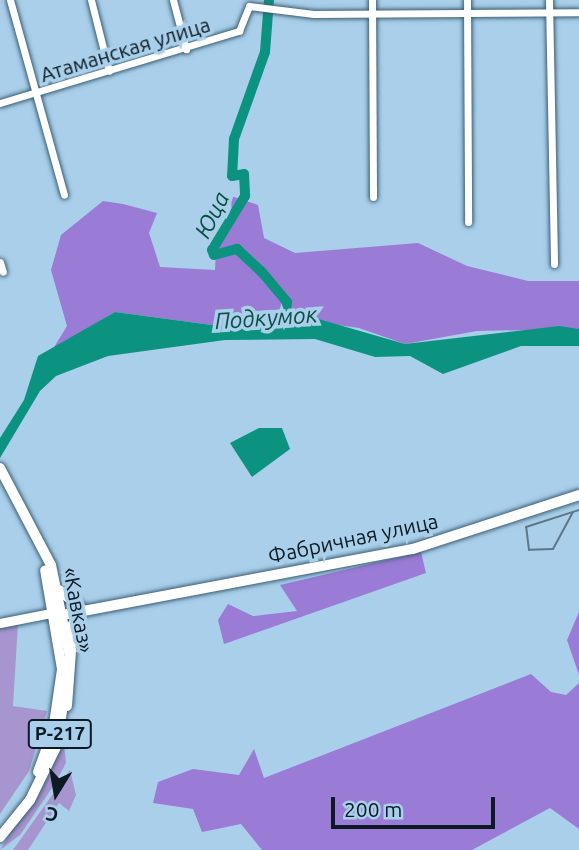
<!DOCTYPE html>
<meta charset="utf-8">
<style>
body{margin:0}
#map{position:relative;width:579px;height:850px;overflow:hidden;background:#a9cfea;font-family:Ubuntu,sans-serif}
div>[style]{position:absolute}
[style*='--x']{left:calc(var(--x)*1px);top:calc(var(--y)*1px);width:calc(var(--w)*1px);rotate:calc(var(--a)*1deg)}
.green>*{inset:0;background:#a795cf}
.forest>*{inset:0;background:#9a7bd5}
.water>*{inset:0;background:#0c9380}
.river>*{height:10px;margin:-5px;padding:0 5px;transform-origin:5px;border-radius:5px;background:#0c9380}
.roads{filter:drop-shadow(0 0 2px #3b5e76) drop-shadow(0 0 2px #3b5e76)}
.minor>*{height:7px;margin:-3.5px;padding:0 3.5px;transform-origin:3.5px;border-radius:3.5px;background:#fff}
.tertiary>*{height:9px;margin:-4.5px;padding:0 4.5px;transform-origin:4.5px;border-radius:4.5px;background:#fff}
.secondary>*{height:10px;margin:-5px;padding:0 5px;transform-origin:5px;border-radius:5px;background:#fff}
.primary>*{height:10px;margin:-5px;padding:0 5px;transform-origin:5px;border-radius:5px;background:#fff}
.tram>*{height:2px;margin:-1px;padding:0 1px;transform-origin:1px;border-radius:1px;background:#5c7789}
span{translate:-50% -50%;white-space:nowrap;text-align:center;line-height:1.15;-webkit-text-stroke:7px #a9cfea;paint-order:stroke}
.shield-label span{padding:2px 5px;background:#a9cfea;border:2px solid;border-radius:5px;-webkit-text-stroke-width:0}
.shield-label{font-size:19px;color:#0b1a23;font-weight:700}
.street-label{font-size:21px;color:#0b1a23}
.water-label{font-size:23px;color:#0b4e43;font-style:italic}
.north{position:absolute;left:21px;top:759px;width:70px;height:70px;-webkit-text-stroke:5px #a9cfea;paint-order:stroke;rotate:191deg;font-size:19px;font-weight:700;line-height:28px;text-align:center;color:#0b1a23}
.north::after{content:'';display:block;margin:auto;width:24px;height:32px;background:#0b1a23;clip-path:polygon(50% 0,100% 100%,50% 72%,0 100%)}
.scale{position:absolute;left:331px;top:797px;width:164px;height:32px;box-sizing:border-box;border:4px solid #0b1a23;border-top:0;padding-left:9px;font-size:21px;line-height:24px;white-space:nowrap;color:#0b1a23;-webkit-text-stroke:5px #a9cfea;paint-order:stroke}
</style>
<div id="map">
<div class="green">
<i style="clip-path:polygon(18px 623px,13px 706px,47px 711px,29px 771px,0 814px,0 626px)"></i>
<i style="clip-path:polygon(64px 744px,66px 763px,54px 785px,20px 835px,0 850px)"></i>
<i style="clip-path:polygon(70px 770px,76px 795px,69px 811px,59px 803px,28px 850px,13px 850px)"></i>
</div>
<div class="forest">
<i style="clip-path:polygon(231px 196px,258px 205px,264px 238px,295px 253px,418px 243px,467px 266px,528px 281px,579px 281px,579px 329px,477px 331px,405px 344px,359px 328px,288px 318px,219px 326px,115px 312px,53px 349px,67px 326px,51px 270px,61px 235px,103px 201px,123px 204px,157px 213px,149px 233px,160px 267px,215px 270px,216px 249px,232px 221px)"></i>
<i style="clip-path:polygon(421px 552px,426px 573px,224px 644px,218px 620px,228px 604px,253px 616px,297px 611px,280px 585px)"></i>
<i style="clip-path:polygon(579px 612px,579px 675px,567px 640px)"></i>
<i style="clip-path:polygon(531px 674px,551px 692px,566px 695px,579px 683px,579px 829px,550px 808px,472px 850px,262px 850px,241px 824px,202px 832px,193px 809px,153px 803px,158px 782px,193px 769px,239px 775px,254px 749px,264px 778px)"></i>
</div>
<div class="water">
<i style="clip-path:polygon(115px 312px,219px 326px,308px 316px,405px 344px,559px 326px,579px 329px,579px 346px,521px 346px,443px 374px,410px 356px,375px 357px,315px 339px,225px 340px,108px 356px,56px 376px,40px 391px,0 458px,0 438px,24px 400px,38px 356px)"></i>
<i style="clip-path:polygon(259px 428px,282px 428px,290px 449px,252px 477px,230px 443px)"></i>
</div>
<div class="river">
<i style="--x:269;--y:0;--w:52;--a:94.4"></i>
<i style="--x:265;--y:52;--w:92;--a:109.6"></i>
<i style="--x:234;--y:139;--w:37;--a:93"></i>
<i style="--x:232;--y:176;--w:12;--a:-9"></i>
<i style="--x:244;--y:174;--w:22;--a:87"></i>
<i style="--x:245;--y:196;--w:63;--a:121.4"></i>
<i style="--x:212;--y:250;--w:5;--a:68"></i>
<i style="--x:214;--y:255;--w:24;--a:-15"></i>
<i style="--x:237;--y:249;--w:33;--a:43"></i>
<i style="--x:261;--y:271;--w:40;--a:50"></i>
<i style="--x:287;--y:302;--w:29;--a:96"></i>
</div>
<div class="roads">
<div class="minor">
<i style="--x:10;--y:0;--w:202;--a:74.5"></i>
<i style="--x:91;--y:0;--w:73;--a:75.8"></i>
<i style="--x:173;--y:0;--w:51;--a:75.1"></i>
<i style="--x:372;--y:0;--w:197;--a:89.7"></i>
<i style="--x:467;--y:0;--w:222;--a:89.7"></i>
<i style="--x:549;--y:0;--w:264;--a:88.9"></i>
<i style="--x:249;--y:6;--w:65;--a:7"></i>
<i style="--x:314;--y:14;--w:265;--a:-0.4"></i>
<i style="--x:0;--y:103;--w:250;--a:-16.8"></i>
<i style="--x:239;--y:31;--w:27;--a:-68"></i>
<i style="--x:0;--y:262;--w:10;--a:73"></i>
</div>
<div class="tertiary">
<i style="--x:0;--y:623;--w:57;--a:-11.1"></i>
</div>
<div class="secondary">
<i style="--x:59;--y:590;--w:28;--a:39"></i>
<i style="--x:57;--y:616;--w:362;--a:-10.7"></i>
<i style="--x:413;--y:549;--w:175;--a:-18"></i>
<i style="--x:67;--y:706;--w:82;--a:-85.8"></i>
<i style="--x:73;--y:624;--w:15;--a:-58"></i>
</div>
<div class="primary">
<i style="--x:0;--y:468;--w:110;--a:62.3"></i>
<i style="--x:51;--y:565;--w:94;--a:78.3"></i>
<i style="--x:70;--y:657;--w:89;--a:98.4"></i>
<i style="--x:57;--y:745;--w:61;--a:116.1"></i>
<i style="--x:30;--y:800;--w:48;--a:129"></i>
<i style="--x:38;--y:772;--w:44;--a:-69.9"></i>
<i style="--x:53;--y:731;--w:63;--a:-81.7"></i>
<i style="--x:62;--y:669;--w:100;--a:-99.7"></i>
</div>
</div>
<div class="tram">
<i style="--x:573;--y:512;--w:42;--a:118.4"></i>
<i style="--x:553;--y:549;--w:24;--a:178"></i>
<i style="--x:529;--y:550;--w:23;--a:-97"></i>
<i style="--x:526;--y:527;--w:56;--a:-17.8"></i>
</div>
<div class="shield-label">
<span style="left:60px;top:734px">Р-217</span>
</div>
<div class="street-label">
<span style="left:125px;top:49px;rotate:-17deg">Атаманская улица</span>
<span style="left:353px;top:538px;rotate:-12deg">Фабричная улица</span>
<span style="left:79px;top:610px;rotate:79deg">«Кавказ»</span>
</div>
<div class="water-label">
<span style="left:212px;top:215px;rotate:-63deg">Юца</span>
<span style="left:266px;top:318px;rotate:-4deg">Подкумок</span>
</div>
<div class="north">С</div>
<div class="scale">200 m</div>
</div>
